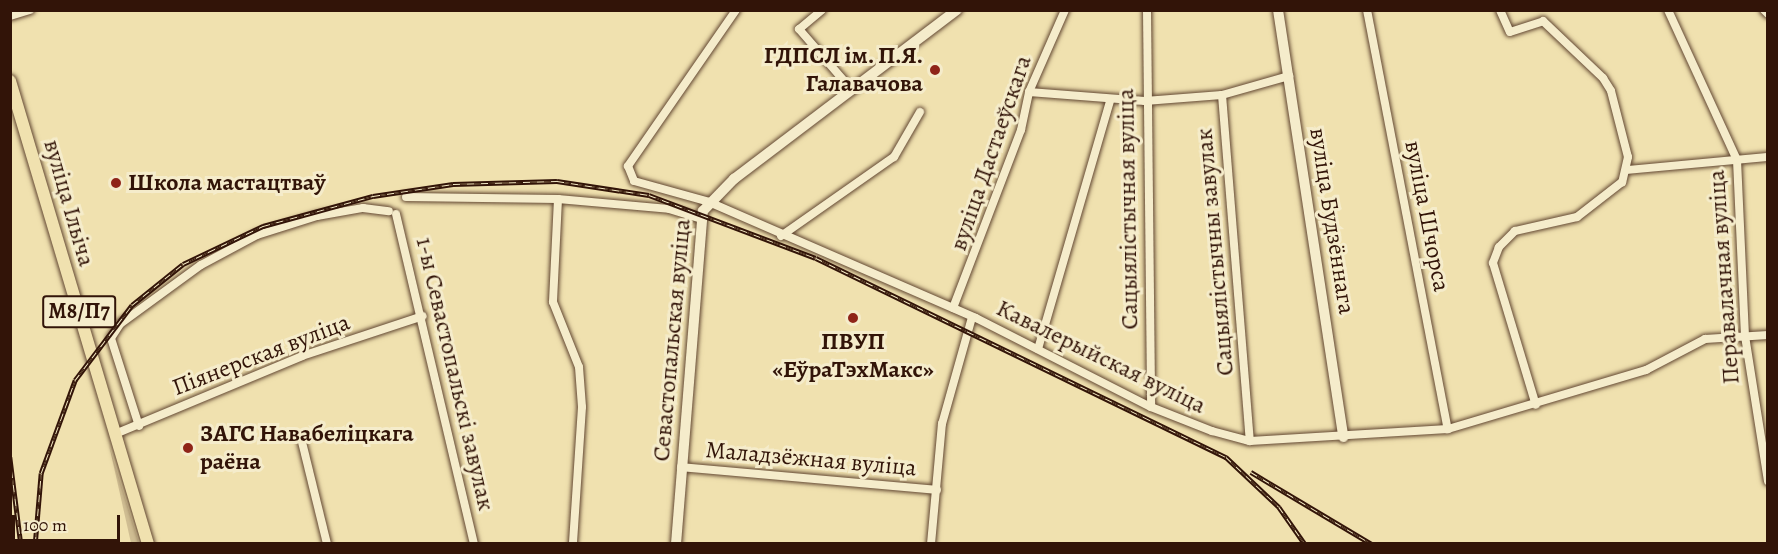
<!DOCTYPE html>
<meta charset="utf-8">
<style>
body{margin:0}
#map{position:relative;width:1778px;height:554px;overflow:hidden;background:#f0e1af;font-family:Alegreya,serif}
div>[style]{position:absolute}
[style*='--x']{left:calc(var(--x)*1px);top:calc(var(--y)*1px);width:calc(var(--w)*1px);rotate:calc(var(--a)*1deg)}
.green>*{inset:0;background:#d0be93}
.roads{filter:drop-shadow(0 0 2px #624732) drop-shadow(0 0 2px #624732)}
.street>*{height:8px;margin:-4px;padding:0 4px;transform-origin:4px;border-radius:4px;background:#f5eccb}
.secondary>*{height:10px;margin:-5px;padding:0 5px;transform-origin:5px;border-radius:5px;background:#f5eccb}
.primary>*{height:12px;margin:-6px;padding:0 6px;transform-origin:6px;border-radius:6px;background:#f0e1af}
.rail>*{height:4.5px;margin-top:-2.25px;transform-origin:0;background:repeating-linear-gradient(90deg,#f5eccb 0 7px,#321408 0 14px);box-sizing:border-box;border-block:2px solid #321408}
.dots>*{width:16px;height:16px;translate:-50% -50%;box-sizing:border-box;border:3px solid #f5eccb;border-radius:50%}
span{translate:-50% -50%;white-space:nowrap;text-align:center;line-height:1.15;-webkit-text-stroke:6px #f5eccb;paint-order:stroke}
.shield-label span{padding:2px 4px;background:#f5eccb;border:2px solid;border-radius:4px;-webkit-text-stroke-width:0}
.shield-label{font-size:22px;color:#321408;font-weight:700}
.poi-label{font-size:24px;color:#321408;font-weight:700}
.right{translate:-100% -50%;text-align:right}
.left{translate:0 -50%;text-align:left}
.street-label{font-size:24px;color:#321408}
.frame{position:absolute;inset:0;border:12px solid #321408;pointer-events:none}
.scale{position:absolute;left:12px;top:515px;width:108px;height:27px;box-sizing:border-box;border:3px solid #321408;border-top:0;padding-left:8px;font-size:18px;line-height:21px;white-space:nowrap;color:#321408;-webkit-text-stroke:4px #f5eccb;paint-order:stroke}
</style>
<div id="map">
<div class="green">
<i style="clip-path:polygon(109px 445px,139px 543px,131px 543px)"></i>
</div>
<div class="roads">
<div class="street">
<i style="--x:736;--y:10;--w:190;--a:124.7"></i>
<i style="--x:628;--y:166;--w:16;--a:68"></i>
<i style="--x:634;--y:181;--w:78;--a:15.6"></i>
<i style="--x:709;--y:202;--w:291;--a:23.5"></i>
<i style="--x:976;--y:318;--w:196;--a:27"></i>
<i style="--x:1151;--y:407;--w:66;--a:21.5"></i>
<i style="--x:1212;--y:431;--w:39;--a:15"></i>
<i style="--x:1250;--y:441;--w:198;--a:-3.5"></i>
<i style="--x:1448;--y:429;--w:207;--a:-16.6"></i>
<i style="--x:1646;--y:370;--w:67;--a:-27.7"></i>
<i style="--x:1705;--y:339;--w:63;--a:-3.6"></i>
<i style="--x:822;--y:10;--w:30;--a:140"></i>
<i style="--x:799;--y:29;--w:81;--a:49"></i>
<i style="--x:1147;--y:10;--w:397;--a:89.4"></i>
<i style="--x:1367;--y:10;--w:427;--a:79.1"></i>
<i style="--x:1500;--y:10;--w:24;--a:66"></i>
<i style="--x:1510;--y:32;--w:35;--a:-18"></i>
<i style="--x:1543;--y:21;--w:83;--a:43.5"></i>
<i style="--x:1603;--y:78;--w:15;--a:58"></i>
<i style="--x:1611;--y:91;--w:68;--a:75.6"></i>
<i style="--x:1628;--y:157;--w:26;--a:103"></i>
<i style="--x:1622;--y:182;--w:57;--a:142.1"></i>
<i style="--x:1577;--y:217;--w:64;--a:167.3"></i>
<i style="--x:1515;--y:231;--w:23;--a:135"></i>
<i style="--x:1499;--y:247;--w:17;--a:111"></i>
<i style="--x:1493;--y:263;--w:148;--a:73.2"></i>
<i style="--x:1668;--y:10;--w:165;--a:65.3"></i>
<i style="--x:1737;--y:160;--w:176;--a:87.4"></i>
<i style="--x:1745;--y:336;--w:147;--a:81"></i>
<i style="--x:1764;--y:10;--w:6;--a:45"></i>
<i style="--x:10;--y:16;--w:21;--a:-17"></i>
<i style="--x:1029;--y:92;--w:116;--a:4.4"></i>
<i style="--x:1145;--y:101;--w:77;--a:-4.5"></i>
<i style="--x:1222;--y:95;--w:70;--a:-15.8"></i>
<i style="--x:1222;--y:95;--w:347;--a:85.4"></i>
<i style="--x:1627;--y:170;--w:142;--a:-5.3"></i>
<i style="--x:406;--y:197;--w:152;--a:0.8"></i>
<i style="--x:558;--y:199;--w:111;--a:5.1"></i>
<i style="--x:669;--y:209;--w:34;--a:17"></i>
<i style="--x:558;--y:199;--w:103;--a:92.8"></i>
<i style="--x:553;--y:302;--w:70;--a:68.2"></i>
<i style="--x:579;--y:367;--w:40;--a:85.7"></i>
<i style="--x:582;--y:407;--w:137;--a:93.8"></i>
<i style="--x:396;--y:214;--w:339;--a:76.7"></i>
<i style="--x:781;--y:236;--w:138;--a:-35"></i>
<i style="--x:894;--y:157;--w:52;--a:-60"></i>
<i style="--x:953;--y:308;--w:191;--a:-69.1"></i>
<i style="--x:1021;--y:130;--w:39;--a:-78"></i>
<i style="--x:1029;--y:92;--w:90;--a:-66.3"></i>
<i style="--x:1038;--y:349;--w:258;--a:-73.8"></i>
<i style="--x:139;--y:426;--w:92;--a:-107.7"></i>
<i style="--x:111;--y:338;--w:17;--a:-57"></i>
<i style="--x:120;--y:324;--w:100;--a:-36.1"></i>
<i style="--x:201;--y:265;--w:64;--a:-28.2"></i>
<i style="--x:257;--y:235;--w:63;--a:-17.6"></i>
<i style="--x:317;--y:216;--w:47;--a:-9.9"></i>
<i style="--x:363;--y:208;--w:26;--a:7"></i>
<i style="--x:115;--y:434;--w:203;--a:-22.6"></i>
<i style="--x:302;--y:356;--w:127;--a:-18.3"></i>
<i style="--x:302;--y:442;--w:105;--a:76.2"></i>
<i style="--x:681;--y:467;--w:257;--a:5.1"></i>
<i style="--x:931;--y:544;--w:121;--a:-84.8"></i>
<i style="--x:942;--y:424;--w:111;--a:-74.3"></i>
</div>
<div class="secondary">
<i style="--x:1278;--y:10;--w:432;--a:81.3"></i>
<i style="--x:676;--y:544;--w:334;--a:-85.4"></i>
<i style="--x:703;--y:211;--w:45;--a:-45.9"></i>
<i style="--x:734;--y:179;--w:280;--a:-37.2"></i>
</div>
<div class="primary">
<i style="--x:10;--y:81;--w:483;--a:73.4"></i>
</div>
</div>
<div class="rail">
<i style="--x:10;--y:457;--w:88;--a:82.8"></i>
<i style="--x:1251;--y:472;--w:141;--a:30.8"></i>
<i style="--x:35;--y:544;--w:71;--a:-85.2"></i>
<i style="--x:41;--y:473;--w:99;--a:-69.9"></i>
<i style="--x:75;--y:380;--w:94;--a:-52.8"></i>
<i style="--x:132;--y:305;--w:65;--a:-38.8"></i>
<i style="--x:183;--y:264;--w:89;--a:-25.4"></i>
<i style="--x:263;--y:226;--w:114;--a:-15.3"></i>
<i style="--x:373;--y:196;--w:81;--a:-8.5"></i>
<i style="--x:453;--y:184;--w:104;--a:-1.7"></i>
<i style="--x:557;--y:181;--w:93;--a:8.7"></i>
<i style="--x:649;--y:195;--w:178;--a:20.7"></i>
<i style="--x:816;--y:258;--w:456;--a:25.9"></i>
<i style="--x:1226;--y:457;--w:73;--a:43.3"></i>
<i style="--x:1279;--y:507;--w:45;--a:54.9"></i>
</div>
<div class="dots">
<i style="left:935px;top:70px;background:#8f2418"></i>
<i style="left:116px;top:183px;background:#8f2418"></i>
<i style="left:853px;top:318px;background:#8f2418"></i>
<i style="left:188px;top:448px;background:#8f2418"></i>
</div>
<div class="shield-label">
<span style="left:79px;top:312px">М8/П7</span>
</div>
<div class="poi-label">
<span class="right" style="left:923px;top:70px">ГДПСЛ ім. П.Я.<br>Галавачова</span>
<span class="left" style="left:128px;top:183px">Школа мастацтваў</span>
<span style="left:853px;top:356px">ПВУП<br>«ЕўраТэхМакс»</span>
<span class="left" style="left:200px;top:448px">ЗАГС Навабеліцкага<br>раёна</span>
</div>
<div class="street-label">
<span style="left:991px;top:153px;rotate:-71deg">вуліца Дастаеўскага</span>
<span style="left:69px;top:203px;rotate:74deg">вуліца Ільіча</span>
<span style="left:1128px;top:209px;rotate:-91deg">Сацыялістычная вуліца</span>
<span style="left:1427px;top:216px;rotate:79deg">вуліца Шчорса</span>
<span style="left:1332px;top:221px;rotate:81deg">вуліца Будзённага</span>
<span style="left:1215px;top:252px;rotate:-95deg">Сацыялістычны завулак</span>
<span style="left:1724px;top:277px;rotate:-94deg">Перавалачная вуліца</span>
<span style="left:672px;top:340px;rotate:-85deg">Севастопальская вуліца</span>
<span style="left:261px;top:355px;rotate:-21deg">Піянерская вуліца</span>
<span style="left:1101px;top:357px;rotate:26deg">Кавалерыйская вуліца</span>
<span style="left:455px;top:374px;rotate:77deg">1-ы Севастопальскі завулак</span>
<span style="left:811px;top:459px;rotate:5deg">Маладзёжная вуліца</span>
</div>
<div class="frame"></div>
<div class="scale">100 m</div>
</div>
